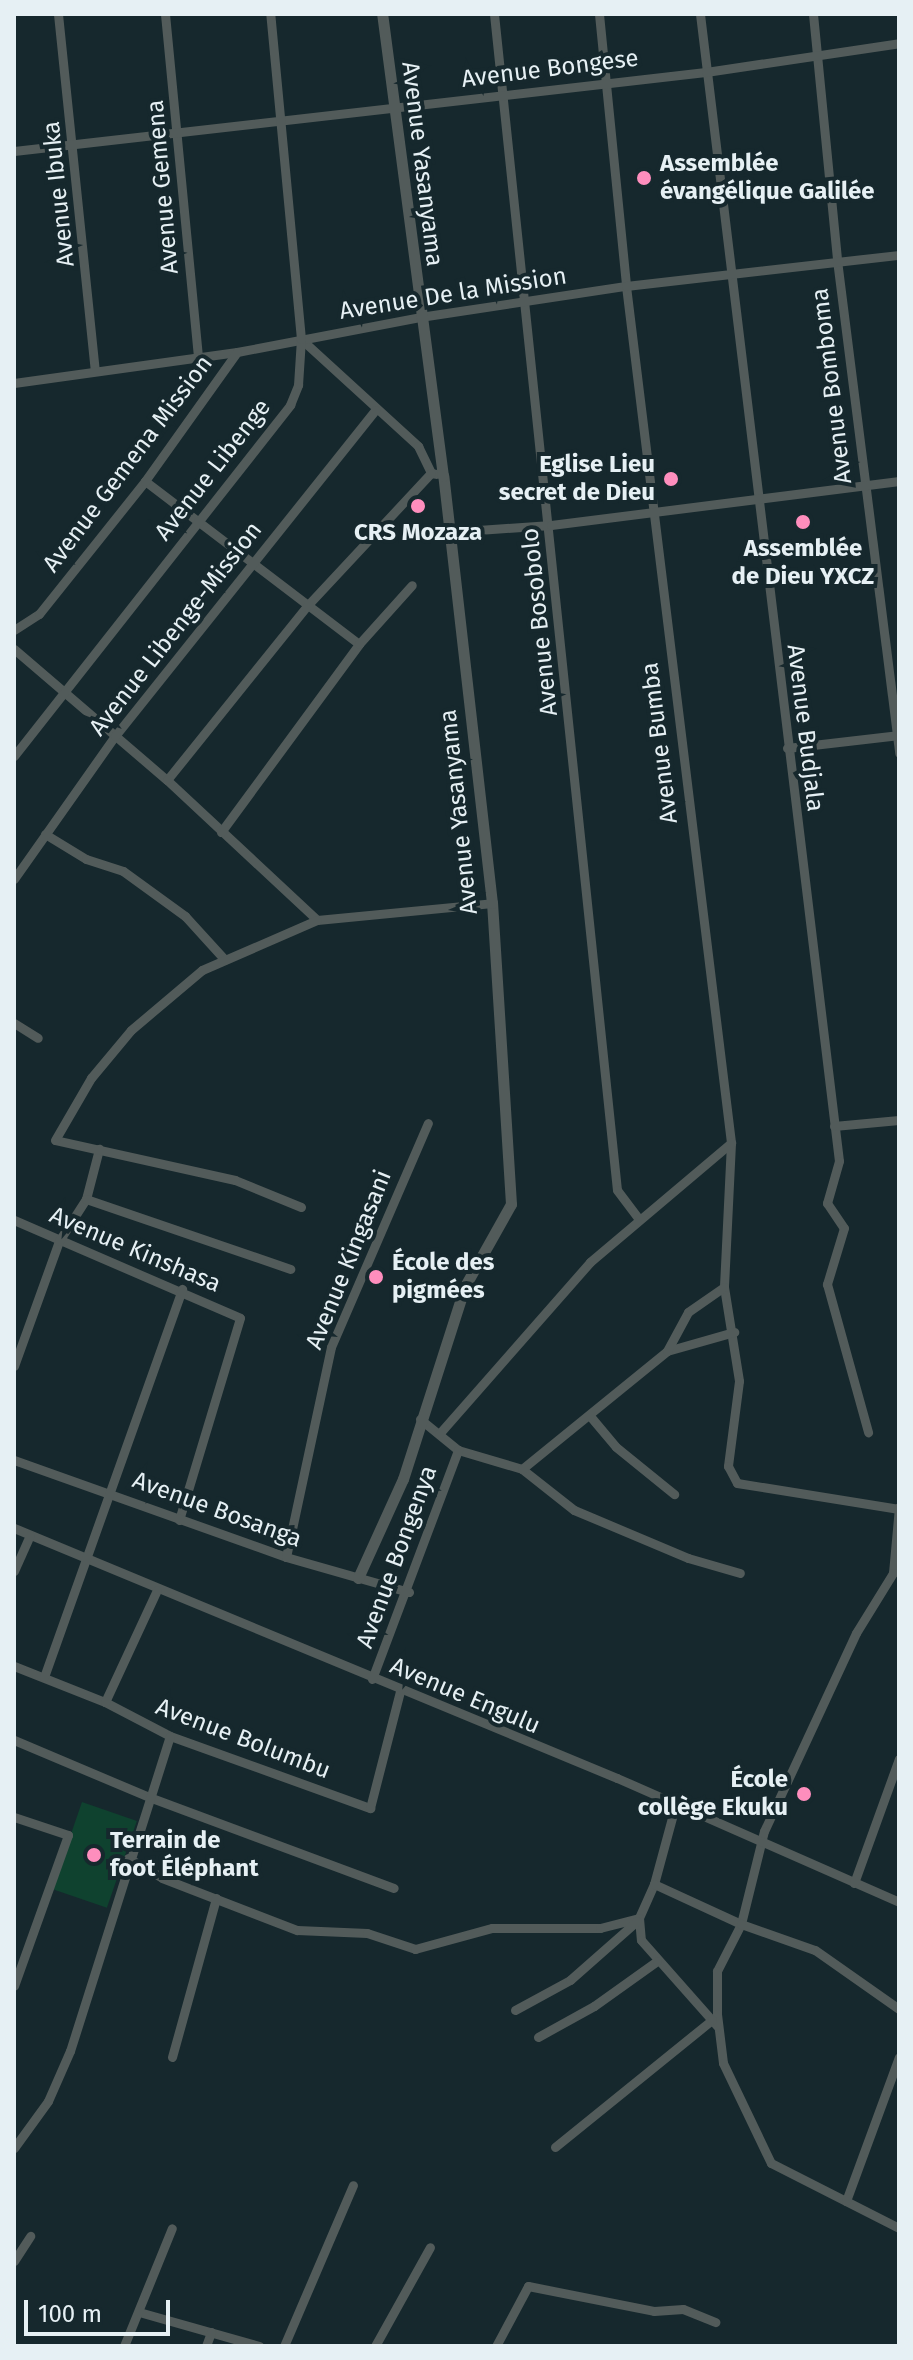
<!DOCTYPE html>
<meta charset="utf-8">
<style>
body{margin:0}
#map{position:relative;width:913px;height:2360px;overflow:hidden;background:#16282d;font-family:"Fira Sans",sans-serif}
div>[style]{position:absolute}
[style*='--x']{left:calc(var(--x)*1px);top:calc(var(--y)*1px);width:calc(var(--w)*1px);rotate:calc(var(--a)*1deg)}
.green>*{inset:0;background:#0f422f;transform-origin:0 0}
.minor>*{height:9px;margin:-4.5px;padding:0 4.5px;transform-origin:4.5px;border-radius:4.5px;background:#525b5a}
.tertiary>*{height:11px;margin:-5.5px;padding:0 5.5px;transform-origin:5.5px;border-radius:5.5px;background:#525b5a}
.dots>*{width:22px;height:22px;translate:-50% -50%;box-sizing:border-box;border:4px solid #16282d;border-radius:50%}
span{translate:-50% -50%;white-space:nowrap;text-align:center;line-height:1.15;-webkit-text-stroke:8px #16282d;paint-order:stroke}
.street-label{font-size:24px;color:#e6f0f4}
.poi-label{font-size:24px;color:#e6f0f4;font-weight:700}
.left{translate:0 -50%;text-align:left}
.right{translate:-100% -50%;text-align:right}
.frame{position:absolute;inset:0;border:16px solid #e6f0f4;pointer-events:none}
.scale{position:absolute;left:24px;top:2300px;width:146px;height:36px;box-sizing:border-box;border:4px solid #e6f0f4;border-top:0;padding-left:10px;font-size:24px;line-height:28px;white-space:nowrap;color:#e6f0f4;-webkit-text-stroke:6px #16282d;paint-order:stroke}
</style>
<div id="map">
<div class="green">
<i style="left:82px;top:1802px;width:58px;height:92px;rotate:19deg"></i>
</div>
<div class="minor">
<i style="--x:58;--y:14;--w:358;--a:84.1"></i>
<i style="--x:165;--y:14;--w:344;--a:84.5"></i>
<i style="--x:494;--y:14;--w:1182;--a:84.03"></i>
<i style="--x:617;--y:1190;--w:36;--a:53"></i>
<i style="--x:599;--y:14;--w:273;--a:84.3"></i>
<i style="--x:626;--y:286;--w:863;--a:83.01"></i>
<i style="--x:731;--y:1143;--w:144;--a:92.8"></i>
<i style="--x:724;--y:1287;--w:95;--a:80.9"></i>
<i style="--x:739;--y:1381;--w:86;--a:97.4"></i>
<i style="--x:728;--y:1466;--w:19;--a:62"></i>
<i style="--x:737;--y:1483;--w:164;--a:9.1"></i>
<i style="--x:700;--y:14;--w:1155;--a:83.09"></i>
<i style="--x:839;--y:1161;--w:44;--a:105.9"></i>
<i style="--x:827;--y:1203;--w:30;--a:56"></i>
<i style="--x:844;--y:1228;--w:59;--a:106.9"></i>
<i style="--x:827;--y:1284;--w:154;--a:74.5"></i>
<i style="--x:813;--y:14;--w:247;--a:84.4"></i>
<i style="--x:837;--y:260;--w:497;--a:82.8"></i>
<i style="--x:14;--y:151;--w:696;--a:-6.51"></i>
<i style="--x:706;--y:72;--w:195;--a:-8.5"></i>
<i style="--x:301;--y:339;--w:159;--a:42.4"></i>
<i style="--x:418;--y:446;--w:30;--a:64"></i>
<i style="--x:431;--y:473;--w:5;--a:11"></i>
<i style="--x:14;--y:383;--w:225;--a:-7.9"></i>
<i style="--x:237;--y:352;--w:186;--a:-10.8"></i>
<i style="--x:420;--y:317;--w:208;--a:-8.6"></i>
<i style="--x:626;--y:286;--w:275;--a:-6.5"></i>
<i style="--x:145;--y:481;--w:269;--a:37.3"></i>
<i style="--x:450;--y:532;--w:101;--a:-4"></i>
<i style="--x:551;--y:525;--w:351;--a:-7.2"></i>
<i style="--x:14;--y:630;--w:30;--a:-33"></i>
<i style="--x:39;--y:614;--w:170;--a:-51.4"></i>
<i style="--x:145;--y:481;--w:158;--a:-54.5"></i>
<i style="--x:14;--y:649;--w:201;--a:40.6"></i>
<i style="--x:167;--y:780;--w:205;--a:43"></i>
<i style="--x:317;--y:920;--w:176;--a:-5.5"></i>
<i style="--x:787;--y:748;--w:113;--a:-6.6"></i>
<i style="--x:14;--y:756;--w:447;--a:-51.8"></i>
<i style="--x:290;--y:405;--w:22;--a:-68"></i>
<i style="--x:298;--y:385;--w:46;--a:-86.3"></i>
<i style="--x:301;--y:339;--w:326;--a:-95.4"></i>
<i style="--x:167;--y:780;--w:222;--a:-51.2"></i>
<i style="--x:306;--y:607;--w:183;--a:-47"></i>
<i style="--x:221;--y:832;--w:233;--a:-53.7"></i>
<i style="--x:359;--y:644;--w:79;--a:-48.1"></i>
<i style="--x:45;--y:834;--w:48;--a:31.4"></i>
<i style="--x:86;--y:859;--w:39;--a:18"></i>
<i style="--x:123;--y:871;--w:77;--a:36"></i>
<i style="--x:185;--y:916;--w:59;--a:47.7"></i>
<i style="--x:14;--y:879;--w:175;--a:-54.8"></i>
<i style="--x:115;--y:736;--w:417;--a:-51.4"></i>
<i style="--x:14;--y:1023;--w:28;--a:32"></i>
<i style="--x:834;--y:1126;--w:65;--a:-5.3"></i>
<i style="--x:86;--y:1199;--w:52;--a:-75.4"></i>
<i style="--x:301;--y:1207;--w:71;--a:-157.8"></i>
<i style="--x:235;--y:1180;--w:184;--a:-167.5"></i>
<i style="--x:55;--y:1140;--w:72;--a:-59.9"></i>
<i style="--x:91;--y:1078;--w:62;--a:-50.2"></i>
<i style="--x:131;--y:1030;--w:93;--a:-40.2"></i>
<i style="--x:202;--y:970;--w:125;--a:-23.5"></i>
<i style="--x:14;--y:1220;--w:246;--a:23.4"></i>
<i style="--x:240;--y:1318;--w:211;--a:106.8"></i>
<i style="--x:667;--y:1351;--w:70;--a:-15.8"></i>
<i style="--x:14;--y:1366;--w:133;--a:-70.2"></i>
<i style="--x:59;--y:1241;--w:50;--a:-57.3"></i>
<i style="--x:86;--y:1199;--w:216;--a:18.9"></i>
<i style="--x:590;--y:1416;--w:40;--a:50"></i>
<i style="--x:616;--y:1447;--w:75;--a:39"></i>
<i style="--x:420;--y:1419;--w:49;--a:39.2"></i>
<i style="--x:458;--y:1450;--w:67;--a:16.5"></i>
<i style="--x:522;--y:1469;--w:66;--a:38.3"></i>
<i style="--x:574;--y:1510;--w:124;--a:22.8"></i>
<i style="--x:688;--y:1558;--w:54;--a:16.1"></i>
<i style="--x:439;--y:1434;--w:229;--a:-48.7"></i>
<i style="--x:590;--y:1262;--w:185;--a:-40.2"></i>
<i style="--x:14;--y:1460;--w:289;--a:19.6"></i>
<i style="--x:286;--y:1557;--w:128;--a:15.9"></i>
<i style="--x:522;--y:1469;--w:187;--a:-39.1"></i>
<i style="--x:667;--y:1351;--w:44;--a:-61.7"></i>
<i style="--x:688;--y:1312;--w:44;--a:-34.8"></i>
<i style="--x:899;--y:1507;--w:66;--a:95.2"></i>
<i style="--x:893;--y:1573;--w:70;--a:121.7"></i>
<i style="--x:856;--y:1633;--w:218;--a:114.9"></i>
<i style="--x:764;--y:1831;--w:96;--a:103.9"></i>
<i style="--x:741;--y:1924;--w:53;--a:117.1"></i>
<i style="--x:717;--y:1971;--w:43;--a:90"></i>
<i style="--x:717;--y:2014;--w:49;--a:83"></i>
<i style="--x:723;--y:2063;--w:111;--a:64.4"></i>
<i style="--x:771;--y:2163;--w:144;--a:26.9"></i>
<i style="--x:14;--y:1528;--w:653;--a:22.52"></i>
<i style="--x:617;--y:1778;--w:308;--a:23.7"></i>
<i style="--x:286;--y:1557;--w:215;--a:-77.9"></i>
<i style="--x:331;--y:1347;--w:244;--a:-66.6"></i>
<i style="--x:14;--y:1571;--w:39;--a:-66"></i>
<i style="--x:14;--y:1666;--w:98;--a:21.6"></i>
<i style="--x:105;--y:1702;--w:73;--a:27.6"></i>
<i style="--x:170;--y:1736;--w:213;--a:19.8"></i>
<i style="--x:370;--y:1808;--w:121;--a:-75.6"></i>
<i style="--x:44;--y:1677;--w:412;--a:-70.4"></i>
<i style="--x:372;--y:1679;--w:245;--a:-69.4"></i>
<i style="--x:105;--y:1702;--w:123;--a:-65.1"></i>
<i style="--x:14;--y:1740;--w:147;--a:22.9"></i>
<i style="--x:149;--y:1797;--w:261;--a:20.4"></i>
<i style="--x:676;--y:1803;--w:84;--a:105.2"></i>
<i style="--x:654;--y:1884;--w:37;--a:114"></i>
<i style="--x:639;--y:1918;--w:22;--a:85"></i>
<i style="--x:641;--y:1940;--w:115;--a:48.5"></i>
<i style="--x:14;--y:1817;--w:57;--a:18.4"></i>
<i style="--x:68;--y:1835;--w:160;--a:109.7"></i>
<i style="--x:128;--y:1858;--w:39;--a:30"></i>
<i style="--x:162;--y:1878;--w:145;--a:21.1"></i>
<i style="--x:297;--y:1930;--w:70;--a:2.5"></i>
<i style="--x:367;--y:1933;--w:51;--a:18.4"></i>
<i style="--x:415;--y:1949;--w:80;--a:-15.3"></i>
<i style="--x:492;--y:1928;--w:108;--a:0"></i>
<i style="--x:600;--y:1928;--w:40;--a:-14.4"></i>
<i style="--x:854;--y:1883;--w:132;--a:-70.1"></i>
<i style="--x:654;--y:1884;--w:96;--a:24.7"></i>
<i style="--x:741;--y:1924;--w:78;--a:19.4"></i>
<i style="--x:815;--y:1950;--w:103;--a:35.1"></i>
<i style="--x:515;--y:2010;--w:63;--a:-28.6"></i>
<i style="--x:570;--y:1980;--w:89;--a:-41.4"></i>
<i style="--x:538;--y:2037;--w:64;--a:-29"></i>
<i style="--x:594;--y:2006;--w:77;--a:-35.5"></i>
<i style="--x:172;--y:2057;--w:165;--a:-74.5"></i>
<i style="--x:555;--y:2147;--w:202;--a:-39"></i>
<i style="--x:14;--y:2148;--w:58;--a:-54.1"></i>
<i style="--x:48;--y:2101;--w:55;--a:-66.3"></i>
<i style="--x:70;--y:2051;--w:330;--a:-72.4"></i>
<i style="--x:846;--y:2201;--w:153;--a:-69.8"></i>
<i style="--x:14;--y:2261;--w:30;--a:-57"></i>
<i style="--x:139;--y:2312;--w:125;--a:15.8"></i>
<i style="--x:124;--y:2346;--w:127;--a:-67.9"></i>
<i style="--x:206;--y:2346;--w:15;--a:-70"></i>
<i style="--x:284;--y:2346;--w:175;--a:-66.8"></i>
<i style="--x:375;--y:2346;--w:113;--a:-60.9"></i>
<i style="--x:496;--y:2346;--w:68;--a:-61.9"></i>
<i style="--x:528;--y:2286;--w:128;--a:11.2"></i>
<i style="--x:654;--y:2311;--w:29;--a:-4"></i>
<i style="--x:683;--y:2309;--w:35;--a:22"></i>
</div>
<div class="tertiary">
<i style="--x:358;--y:1578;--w:109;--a:-65.6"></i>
<i style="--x:403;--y:1479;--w:203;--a:-72.2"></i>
<i style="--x:465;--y:1286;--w:94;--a:-60.7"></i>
<i style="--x:511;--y:1204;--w:302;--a:-93.6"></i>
<i style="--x:492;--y:903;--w:430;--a:-96.5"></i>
<i style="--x:443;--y:476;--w:466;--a:-97.5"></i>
</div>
<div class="dots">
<i style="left:644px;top:178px;background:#fe8ebd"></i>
<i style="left:671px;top:479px;background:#fe8ebd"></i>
<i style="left:418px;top:506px;background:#fe8ebd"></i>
<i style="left:803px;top:522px;background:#fe8ebd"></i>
<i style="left:376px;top:1277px;background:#fe8ebd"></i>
<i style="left:804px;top:1794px;background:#fe8ebd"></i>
<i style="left:94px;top:1855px;background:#fe8ebd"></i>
</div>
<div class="street-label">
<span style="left:550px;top:69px;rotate:-7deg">Avenue Bongese</span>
<span style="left:422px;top:164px;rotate:83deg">Avenue Yasanyama</span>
<span style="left:163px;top:187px;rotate:-95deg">Avenue Gemena</span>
<span style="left:59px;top:194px;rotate:-96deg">Avenue Ibuka</span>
<span style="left:453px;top:294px;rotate:-9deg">Avenue De la Mission</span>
<span style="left:832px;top:386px;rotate:-97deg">Avenue Bomboma</span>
<span style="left:128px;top:464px;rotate:-53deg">Avenue Gemena Mission</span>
<span style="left:213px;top:470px;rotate:-52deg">Avenue Libenge</span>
<span style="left:540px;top:622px;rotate:-96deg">Avenue Bosobolo</span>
<span style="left:176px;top:629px;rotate:-52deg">Avenue Libenge-Mission</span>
<span style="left:805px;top:728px;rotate:83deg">Avenue Budjala</span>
<span style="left:660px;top:743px;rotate:-97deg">Avenue Bumba</span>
<span style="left:459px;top:812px;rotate:-96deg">Avenue Yasanyama</span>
<span style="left:135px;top:1250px;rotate:23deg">Avenue Kinshasa</span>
<span style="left:349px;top:1260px;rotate:-68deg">Avenue Kingasani</span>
<span style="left:217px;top:1510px;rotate:20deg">Avenue Bosanga</span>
<span style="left:397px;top:1557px;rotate:-70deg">Avenue Bongenya</span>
<span style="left:465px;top:1696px;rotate:23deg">Avenue Engulu</span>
<span style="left:243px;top:1739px;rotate:21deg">Avenue Bolumbu</span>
</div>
<div class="poi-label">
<span class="left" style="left:660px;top:178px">Assemblée<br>évangélique Galilée</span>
<span class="right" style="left:655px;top:479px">Eglise Lieu<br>secret de Dieu</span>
<span style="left:418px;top:533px">CRS Mozaza</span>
<span style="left:803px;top:563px">Assemblée<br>de Dieu YXCZ</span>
<span class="left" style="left:392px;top:1277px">École des<br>pigmées</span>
<span class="right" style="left:788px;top:1794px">École<br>collège Ekuku</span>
<span class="left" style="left:110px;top:1855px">Terrain de<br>foot Éléphant</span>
</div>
<div class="frame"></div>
<div class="scale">100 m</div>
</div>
